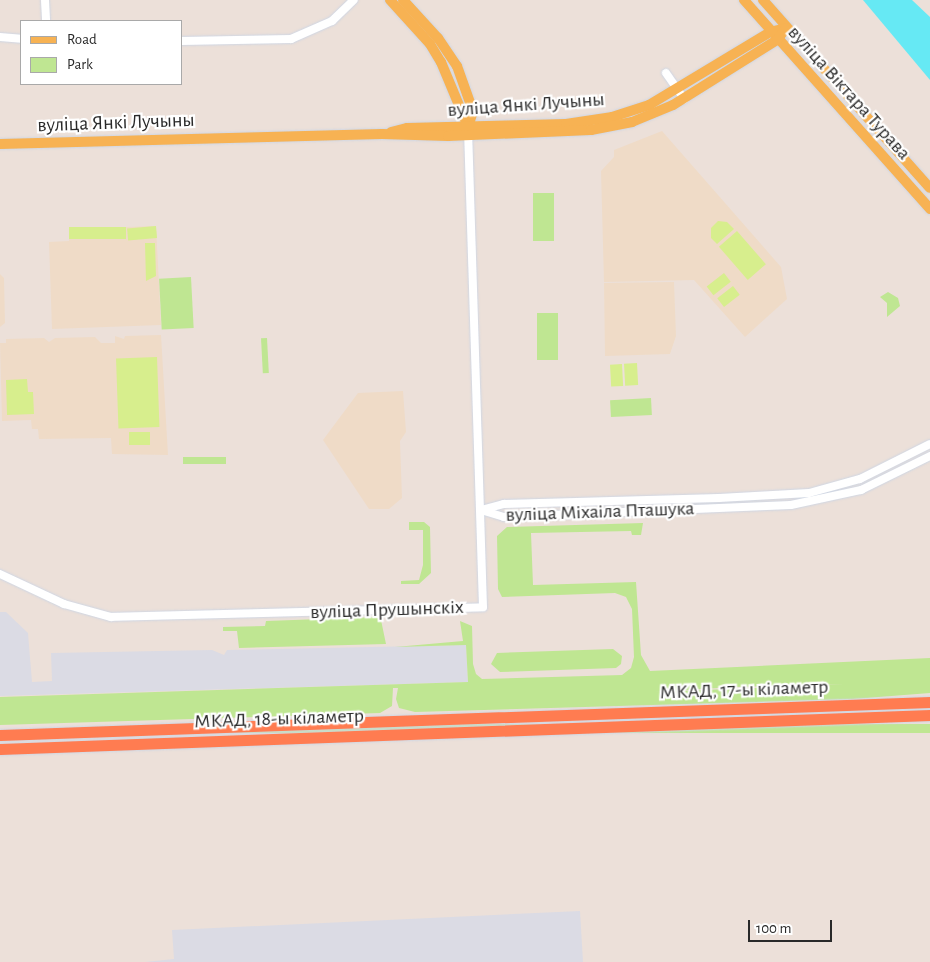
<!DOCTYPE html>
<meta charset="utf-8">
<style>
body{margin:0}
#map{position:relative;width:930px;height:962px;overflow:hidden;background:#ece0d9;font-family:"Alegreya Sans",sans-serif}
div>[style]{position:absolute}
[style*='--x']{left:calc(var(--x)*1px);top:calc(var(--y)*1px);width:calc(var(--w)*1px);rotate:calc(var(--a)*1deg)}
.industrial>*{inset:0;background:#dbdbe4}
.education>*{inset:0;background:#efdbc7}
.green>*{inset:0;background:#bfe692;transform-origin:0 0}
.pitch>*{inset:0;background:#d7ee8d;transform-origin:0 0}
.water>*{inset:0;background:#66e9f4}
.roads{filter:drop-shadow(0 0 1px #cfd6e3) drop-shadow(0 0 1px #cfd6e3)}
.minor>*{height:8px;margin:-4px;padding:0 4px;transform-origin:4px;border-radius:4px;background:#fff}
.major>*{height:10px;margin:-5px;padding:0 5px;transform-origin:5px;border-radius:5px;background:#f7b253}
.highway>*{height:11px;margin:-5.5px;padding:0 5.5px;transform-origin:5.5px;border-radius:5.5px;background:#ff7c51}
span{translate:-50% -50%;white-space:nowrap;text-align:center;line-height:1.15;-webkit-text-stroke:4.5px #fff;paint-order:stroke}
.street-label{font-size:20px;color:#292929}
.legend{position:absolute;left:20px;top:20px;width:162px;height:65px;box-sizing:border-box;background:#fff;border:1px solid #a9a9a9;margin:0;padding:6px 9px;list-style:none;font-size:15px;color:#292929}
.legend li{display:flex;align-items:center;gap:10px;height:25px}
.legend b{width:25px;border:1px solid #a9a9a9}
.scale{position:absolute;left:748px;top:920px;width:84px;height:22px;box-sizing:border-box;border:2px solid #292929;border-top:0;padding-left:6px;font-size:15px;line-height:18px;white-space:nowrap;color:#292929;-webkit-text-stroke:4px #fff;paint-order:stroke}
</style>
<div id="map">
<div class="industrial">
<i style="clip-path:polygon(0 612px,6px 612px,28px 633px,32px 682px,52px 681px,51px 653px,212px 650px,224px 655px,227px 650px,466px 645px,468px 682px,0 696px)"></i>
<i style="clip-path:polygon(580px 911px,583px 962px,145px 962px,174px 959px,172px 930px)"></i>
</div>
<div class="education">
<i style="clip-path:polygon(662px 131px,781px 267px,787px 299px,745px 337px,694px 280px,604px 282px,601px 171px,614px 157px,614px 150px)"></i>
<i style="clip-path:polygon(156px 226px,161px 325px,52px 329px,49px 242px,69px 241px,69px 229px)"></i>
<i style="clip-path:polygon(0 274px,4px 278px,5px 323px,0 327px)"></i>
<i style="clip-path:polygon(674px 282px,676px 336px,670px 354px,605px 356px,604px 283px)"></i>
<i style="clip-path:polygon(161px 335px,168px 455px,112px 454px,111px 438px,39px 439px,38px 429px,32px 429px,31px 420px,2px 421px,0 343px,6px 343px,6px 339px,44px 338px,49px 342px,55px 338px,95px 337px,101px 343px,115px 343px,115px 336px,124px 339px,125px 336px)"></i>
<i style="clip-path:polygon(403px 391px,406px 432px,400px 441px,402px 498px,389px 509px,369px 509px,323px 440px,358px 393px)"></i>
</div>
<div class="green">
<i style="left:533px;top:193px;width:21px;height:48px"></i>
<i style="left:191px;top:277px;width:51px;height:32px;rotate:87deg"></i>
<i style="clip-path:polygon(888px 292px,898px 298px,900px 306px,887px 317px,887px 303px,880px 297px)"></i>
<i style="left:537px;top:313px;width:21px;height:47px"></i>
<i style="left:267px;top:338px;width:35px;height:6px;rotate:87deg"></i>
<i style="left:651px;top:398px;width:17px;height:41px;rotate:87deg"></i>
<i style="left:183px;top:457px;width:43px;height:7px"></i>
<i style="clip-path:polygon(409px 522px,424px 522px,430px 527px,431px 573px,419px 584px,401px 584px,401px 581px,419px 580px,423px 565px,423px 530px,409px 530px)"></i>
<i style="clip-path:polygon(evenodd,643px 523px,641px 535px,632px 535px,631px 531px,531px 533px,533px 585px,636px 582px,641px 655px,650px 671px,930px 658px,930px 693px,853px 699px,415px 712px,399px 708px,396px 699px,398px 688px,393px 688px,392px 706px,380px 713px,0 725px,0 697px,468px 682px,466px 645px,395px 647px,463px 641px,460px 621px,472px 626px,473px 664px,476px 674px,482px 679px,622px 675px,631px 668px,634px 657px,632px 609px,626px 597px,615px 593px,502px 597px,498px 589px,497px 536px,507px 527px,643px 523px,844px 684px,655px 692px,735px 687px,844px 684px)"></i>
<i style="clip-path:polygon(376px 617px,381px 620px,386px 644px,239px 648px,237px 631px,223px 631px,223px 627px,265px 626px,266px 621px)"></i>
<i style="clip-path:polygon(613px 649px,622px 656px,621px 664px,616px 668px,500px 672px,491px 664px,497px 653px)"></i>
<i style="left:930px;top:724px;width:9px;height:764px;rotate:90deg"></i>
</div>
<div class="pitch">
<i style="clip-path:polygon(718px 221px,727px 222px,734px 229px,717px 244px,711px 238px,711px 228px)"></i>
<i style="left:156px;top:226px;width:12px;height:29px;rotate:85deg"></i>
<i style="left:126px;top:227px;width:12px;height:57px;rotate:90deg"></i>
<i style="left:737px;top:231px;width:44px;height:24px;rotate:49deg"></i>
<i style="clip-path:polygon(145px 243px,155px 243px,156px 276px,146px 281px)"></i>
<i style="left:724px;top:273px;width:11px;height:22px;rotate:52deg"></i>
<i style="left:733px;top:286px;width:11px;height:20px;rotate:52deg"></i>
<i style="left:157px;top:357px;width:70px;height:41px;rotate:88deg"></i>
<i style="left:637px;top:363px;width:22px;height:13px;rotate:87deg"></i>
<i style="left:622px;top:364px;width:22px;height:12px;rotate:87deg"></i>
<i style="clip-path:polygon(27px 379px,28px 392px,33px 392px,34px 414px,7px 415px,6px 380px)"></i>
<i style="left:129px;top:432px;width:21px;height:13px"></i>
</div>
<div class="water">
<i style="clip-path:polygon(863px 0,912px 0,930px 17px,930px 80px)"></i>
</div>
<div class="roads">
<div class="minor">
<i style="--x:45;--y:0;--w:21;--a:87"></i>
<i style="--x:0;--y:37;--w:21;--a:5"></i>
<i style="--x:181;--y:41;--w:110;--a:-1"></i>
<i style="--x:291;--y:39;--w:45;--a:-23.7"></i>
<i style="--x:332;--y:21;--w:30;--a:-44"></i>
<i style="--x:666;--y:73;--w:32;--a:55"></i>
<i style="--x:481;--y:510;--w:24;--a:-15"></i>
<i style="--x:504;--y:504;--w:215;--a:-1.6"></i>
<i style="--x:719;--y:498;--w:90;--a:-3.2"></i>
<i style="--x:809;--y:493;--w:53;--a:-15.4"></i>
<i style="--x:860;--y:479;--w:78;--a:-26.6"></i>
<i style="--x:481;--y:510;--w:24;--a:17"></i>
<i style="--x:504;--y:517;--w:287;--a:-2.4"></i>
<i style="--x:791;--y:505;--w:72;--a:-12.1"></i>
<i style="--x:861;--y:490;--w:77;--a:-26.2"></i>
<i style="--x:0;--y:574;--w:71;--a:25.1"></i>
<i style="--x:64;--y:604;--w:49;--a:15.5"></i>
<i style="--x:111;--y:617;--w:372;--a:-1.5"></i>
<i style="--x:483;--y:607;--w:475;--a:-91.8"></i>
</div>
<div class="major">
<i style="--x:390;--y:0;--w:59;--a:47.7"></i>
<i style="--x:430;--y:44;--w:21;--a:59"></i>
<i style="--x:441;--y:62;--w:70;--a:67.4"></i>
<i style="--x:403;--y:0;--w:52;--a:47.4"></i>
<i style="--x:438;--y:38;--w:34;--a:56"></i>
<i style="--x:457;--y:66;--w:48;--a:70.4"></i>
<i style="--x:473;--y:111;--w:17;--a:107"></i>
<i style="--x:744;--y:0;--w:280;--a:48.3"></i>
<i style="--x:763;--y:0;--w:251;--a:48.4"></i>
<i style="--x:391;--y:132;--w:16;--a:-14"></i>
<i style="--x:407;--y:128;--w:159;--a:-1.4"></i>
<i style="--x:566;--y:124;--w:47;--a:-8.7"></i>
<i style="--x:612;--y:117;--w:39;--a:-18"></i>
<i style="--x:649;--y:105;--w:141;--a:-31.1"></i>
<i style="--x:770;--y:32;--w:16;--a:-14"></i>
<i style="--x:0;--y:144;--w:382;--a:-1.5"></i>
<i style="--x:382;--y:134;--w:66;--a:1.7"></i>
<i style="--x:448;--y:136;--w:143;--a:-2.4"></i>
<i style="--x:591;--y:130;--w:42;--a:-11"></i>
<i style="--x:632;--y:122;--w:44;--a:-22.5"></i>
<i style="--x:673;--y:105;--w:123;--a:-32"></i>
<i style="--x:777;--y:40;--w:15;--a:-53"></i>
</div>
<div class="highway">
<i style="--x:0;--y:735;--w:931;--a:-2.03"></i>
<i style="--x:0;--y:749;--w:931;--a:-2.09"></i>
</div>
</div>
<div class="street-label">
<span style="left:849px;top:93px;rotate:48deg">вуліца Віктара Турава</span>
<span style="left:526px;top:105px;rotate:-4deg">вуліца Янкі Лучыны</span>
<span style="left:116px;top:123px;rotate:-2deg">вуліца Янкі Лучыны</span>
<span style="left:600px;top:512px;rotate:-2deg">вуліца Міхаіла Пташука</span>
<span style="left:387px;top:610px;rotate:-2deg">вуліца Прушынскіх</span>
<span style="left:744px;top:690px;rotate:-2deg">МКАД, 17-ы кіламетр</span>
<span style="left:279px;top:719px;rotate:-2deg">МКАД, 18-ы кіламетр</span>
</div>
<ul class="legend">
<li><b style="height:6px;background:#f7b253"></b>Road</li>
<li><b style="height:14px;background:#bfe692"></b>Park</li>
</ul>
<div class="scale">100 m</div>
</div>
